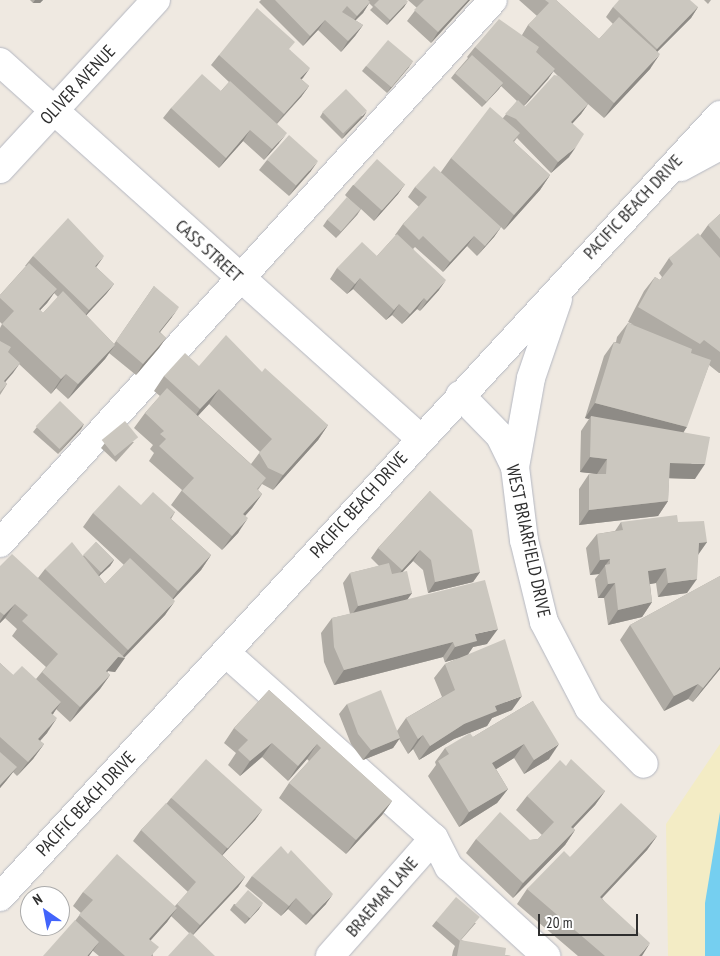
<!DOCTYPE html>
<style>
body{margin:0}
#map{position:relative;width:720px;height:956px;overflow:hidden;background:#efe9e1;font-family:"PT Sans Narrow",sans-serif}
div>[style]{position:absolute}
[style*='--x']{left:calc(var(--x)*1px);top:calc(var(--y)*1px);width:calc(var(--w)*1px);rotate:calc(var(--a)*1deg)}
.sand>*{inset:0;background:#f3ecc5}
.water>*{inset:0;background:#75cff0}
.roads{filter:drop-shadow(0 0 1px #b4b7c1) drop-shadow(0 0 1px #b4b7c1)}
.minor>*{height:28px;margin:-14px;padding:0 14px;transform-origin:14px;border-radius:14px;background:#fff}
.wall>*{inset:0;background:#afaba4}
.shaded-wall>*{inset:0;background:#8e8b86}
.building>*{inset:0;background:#cbc7bf;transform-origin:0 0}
span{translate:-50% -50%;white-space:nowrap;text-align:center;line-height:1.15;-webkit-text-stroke:4px #fff;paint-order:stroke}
.street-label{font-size:18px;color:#2e2e2e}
.north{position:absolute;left:20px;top:886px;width:50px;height:50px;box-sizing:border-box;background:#fff;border:1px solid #ababab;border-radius:50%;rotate:327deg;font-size:14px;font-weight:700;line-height:20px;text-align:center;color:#2e2e2e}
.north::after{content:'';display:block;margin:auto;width:18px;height:22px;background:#4264fb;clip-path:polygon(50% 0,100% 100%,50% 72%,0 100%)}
.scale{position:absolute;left:538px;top:914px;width:100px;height:22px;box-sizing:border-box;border:2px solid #2e2e2e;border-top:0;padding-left:6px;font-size:15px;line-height:18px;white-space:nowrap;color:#2e2e2e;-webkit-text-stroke:4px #fff;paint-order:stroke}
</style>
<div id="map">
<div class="sand">
<i style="clip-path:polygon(720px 744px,720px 956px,668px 956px,666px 824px)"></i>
</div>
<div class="water">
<i style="clip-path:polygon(720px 812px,720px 956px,705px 956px,705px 903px)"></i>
</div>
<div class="roads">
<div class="minor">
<i style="--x:0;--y:62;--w:564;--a:41.84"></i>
<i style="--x:681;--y:167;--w:44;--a:-28.3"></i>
<i style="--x:0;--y:169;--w:230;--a:-47.3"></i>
<i style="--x:460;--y:395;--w:57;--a:45.7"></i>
<i style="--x:500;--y:436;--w:34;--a:64"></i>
<i style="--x:515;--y:467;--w:74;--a:83"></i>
<i style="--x:524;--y:540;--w:84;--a:76.3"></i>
<i style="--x:544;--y:622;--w:97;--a:62.4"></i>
<i style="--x:589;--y:708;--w:78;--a:45.5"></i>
<i style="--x:515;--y:467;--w:90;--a:-79.8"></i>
<i style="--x:531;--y:378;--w:83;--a:-71.1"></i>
<i style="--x:0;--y:543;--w:733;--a:-47.76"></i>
<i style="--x:226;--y:653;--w:278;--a:41.7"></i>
<i style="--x:434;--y:838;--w:33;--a:63"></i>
<i style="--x:449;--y:867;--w:132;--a:42.5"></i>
<i style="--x:0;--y:897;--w:1063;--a:-47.36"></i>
<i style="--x:330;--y:956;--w:157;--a:-48.6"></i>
</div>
</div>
<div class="wall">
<i style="clip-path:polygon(30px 0,43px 0,40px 3px,33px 3px)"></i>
<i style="clip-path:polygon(261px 0,406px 0,404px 7px,387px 25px,370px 10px,373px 7px,369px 3px,363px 13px,355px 20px,363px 25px,355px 36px,341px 52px,318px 30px,303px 46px,259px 2px)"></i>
<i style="clip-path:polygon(408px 0,470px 0,431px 43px,407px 21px,417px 8px)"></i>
<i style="clip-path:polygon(evenodd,519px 0,556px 0,599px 39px,613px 24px,606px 17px,613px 7px,698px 7px,691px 18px,657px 52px,650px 69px,604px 118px,588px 104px,581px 114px,572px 123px,569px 157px,551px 173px,517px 138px,514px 142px,550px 175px,540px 190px,504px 230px,501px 227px,494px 237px,477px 256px,467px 246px,443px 272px,415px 247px,413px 249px,439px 290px,420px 311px,417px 309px,402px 324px,392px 315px,386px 320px,353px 289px,347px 294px,330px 279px,337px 268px,377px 256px,396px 235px,395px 235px,403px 224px,419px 207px,408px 197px,415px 187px,441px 172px,451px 158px,503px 118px,517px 101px,501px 86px,482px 107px,451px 78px,455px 73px,468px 58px,467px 57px,475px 47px,522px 35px,528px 25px,537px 16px,519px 0,553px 71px,558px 76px,525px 107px,524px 106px,548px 79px,553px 71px)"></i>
<i style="clip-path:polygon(704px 0,711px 0,708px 4px)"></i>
<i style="clip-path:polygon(290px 50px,301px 79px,309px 86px,301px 97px,277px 124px,279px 143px,264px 160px,243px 141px,219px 168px,163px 118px,171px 108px,221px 91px,229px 82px,211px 65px,219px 55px)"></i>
<i style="clip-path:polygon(366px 66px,409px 67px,387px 93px,362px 71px)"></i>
<i style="clip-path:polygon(323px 112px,364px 116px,342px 139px,320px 117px)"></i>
<i style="clip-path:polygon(267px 160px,311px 171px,289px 196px,259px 170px)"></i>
<i style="clip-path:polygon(405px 184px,398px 194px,374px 221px,361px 209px,336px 238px,323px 226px,327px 220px,350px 200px,345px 195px,353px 185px)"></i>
<i style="clip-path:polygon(720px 214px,720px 373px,719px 373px,709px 365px,684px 432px,695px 479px,669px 478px,668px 501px,658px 516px,579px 525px,579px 489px,589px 474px,597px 474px,580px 472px,581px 431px,589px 419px,585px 418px,604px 356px,614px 342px,616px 342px,617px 337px,628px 323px,634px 325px,628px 322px,644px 291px,655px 277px,660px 280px,662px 277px,659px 273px,669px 258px,700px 236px,708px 225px)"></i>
<i style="clip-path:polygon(evenodd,33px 256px,96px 267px,114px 284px,106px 294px,86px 315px,114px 344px,154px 286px,172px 317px,160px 332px,166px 338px,159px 348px,136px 375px,109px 353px,105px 359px,68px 399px,56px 388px,51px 394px,19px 364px,5px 382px,7px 384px,0 395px,0 328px,2px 324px,0 322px,0 295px,26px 266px,25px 266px,33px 256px,54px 293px,58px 297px,43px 313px,40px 310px,47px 303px,54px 293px)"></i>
<i style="clip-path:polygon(evenodd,199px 366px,328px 425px,318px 440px,273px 490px,262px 484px,258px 490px,262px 494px,252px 508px,245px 516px,238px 533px,222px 550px,171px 505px,182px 490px,149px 461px,154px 453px,150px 449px,153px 445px,134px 428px,145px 413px,160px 396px,154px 391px,164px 376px,199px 366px,209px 404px,260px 452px,251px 464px,198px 416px,209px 404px)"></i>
<i style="clip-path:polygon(84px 424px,81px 429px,58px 454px,33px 432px,37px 427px)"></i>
<i style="clip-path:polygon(134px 442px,116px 462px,101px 448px,105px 443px)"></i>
<i style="clip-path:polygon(430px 491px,480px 572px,473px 582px,428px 593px,423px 570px,413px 561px,403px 571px,412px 593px,407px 599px,487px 644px,473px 647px,468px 654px,512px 710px,492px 718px,487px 726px,454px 739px,419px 760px,413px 749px,408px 754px,399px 739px,393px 748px,363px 760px,351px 744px,339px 714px,347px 704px,397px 731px,406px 718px,442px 697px,434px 678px,445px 664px,459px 658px,445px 662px,443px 657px,334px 685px,324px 662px,321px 633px,332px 618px,350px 614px,343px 583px,350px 573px,379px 566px,371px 558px,378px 548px)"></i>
<i style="clip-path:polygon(141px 505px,175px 512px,171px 519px,211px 555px,201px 570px,173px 599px,165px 615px,124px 657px,115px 672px,108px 671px,107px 672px,110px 675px,100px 689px,70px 722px,56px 709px,53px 714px,47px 733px,40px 741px,44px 744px,33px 759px,17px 776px,13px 772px,6px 781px,0 788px,0 663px,13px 675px,36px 679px,46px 667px,12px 636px,17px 629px,5px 618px,0 623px,0 566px,38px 578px,45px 569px,83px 556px,96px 542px,114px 560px,110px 566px,99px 576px,105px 584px,124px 565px,83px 527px,93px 513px)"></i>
<i style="clip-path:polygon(621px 522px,678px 522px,707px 542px,698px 555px,687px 593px,658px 597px,656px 583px,650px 584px,652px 602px,642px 617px,608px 625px,604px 598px,598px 598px,595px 579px,599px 574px,590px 575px,586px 548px,597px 534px,615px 531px)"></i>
<i style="clip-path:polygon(720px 576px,720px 669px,693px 702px,688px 699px,664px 711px,620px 640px,630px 625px)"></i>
<i style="clip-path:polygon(269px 690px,392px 801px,382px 815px,346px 854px,279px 798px,289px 783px,309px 761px,307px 759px,288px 781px,262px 757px,240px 776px,228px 765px,236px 753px,224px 743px,234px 728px)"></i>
<i style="clip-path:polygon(533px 701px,549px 759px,524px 774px,514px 758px,496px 769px,508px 789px,497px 803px,459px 827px,428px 776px,436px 765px,435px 762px,445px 748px,473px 737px)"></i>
<i style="clip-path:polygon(566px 766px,605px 791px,595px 805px,573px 828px,575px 830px,565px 845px,513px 898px,466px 853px,476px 839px,530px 840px,538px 839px,542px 835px,516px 810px,527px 796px)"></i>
<i style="clip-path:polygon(171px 798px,262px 810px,255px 820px,222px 855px,245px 877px,238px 887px,193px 935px,189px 933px,171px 916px,167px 922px,151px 940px,153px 956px,99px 956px,93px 951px,75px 921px,81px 913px,73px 906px,83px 892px,175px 906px,188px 892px,133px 841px,141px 830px,167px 803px)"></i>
<i style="clip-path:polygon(657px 836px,647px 850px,602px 898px,642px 956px,578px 956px,517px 904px,527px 889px,570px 857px)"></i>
<i style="clip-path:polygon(252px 876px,326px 904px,306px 925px,288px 909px,281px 916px,245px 886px)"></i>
<i style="clip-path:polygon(234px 904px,259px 909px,245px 924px,230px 910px)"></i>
<i style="clip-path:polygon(436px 921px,476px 923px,461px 940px,505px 955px,511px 956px,452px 956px,453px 951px,455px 946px,432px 926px)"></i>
</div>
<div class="shaded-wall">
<i style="clip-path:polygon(35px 0,43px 0,40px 3px,33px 3px)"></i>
<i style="clip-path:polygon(468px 0,470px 0,431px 43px,438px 32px)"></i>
<i style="clip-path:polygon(408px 1px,404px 7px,387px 25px,390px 20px)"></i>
<i style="clip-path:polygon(370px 2px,363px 13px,350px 26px,357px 16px)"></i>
<i style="clip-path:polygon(698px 7px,691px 18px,649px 60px,657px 49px)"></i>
<i style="clip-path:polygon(325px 20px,318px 30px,303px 46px,310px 36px)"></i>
<i style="clip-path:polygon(363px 25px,355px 36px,341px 52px,348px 41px)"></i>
<i style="clip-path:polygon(660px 54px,650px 69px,604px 118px,614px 103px)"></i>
<i style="clip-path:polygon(413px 61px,409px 67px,387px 93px,391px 87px)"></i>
<i style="clip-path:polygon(310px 68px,303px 78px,293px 88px,300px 78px)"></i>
<i style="clip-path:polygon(555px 69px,548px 79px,524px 106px,531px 96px)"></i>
<i style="clip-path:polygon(503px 83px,499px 89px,482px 107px,486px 102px)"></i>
<i style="clip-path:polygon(309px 86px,301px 97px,276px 124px,284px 114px)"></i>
<i style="clip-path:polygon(588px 104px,581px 114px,564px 133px,571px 122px)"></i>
<i style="clip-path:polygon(367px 111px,364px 116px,342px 139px,346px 133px)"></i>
<i style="clip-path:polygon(250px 130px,243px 141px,219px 168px,226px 158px)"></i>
<i style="clip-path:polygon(287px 133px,279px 143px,264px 160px,272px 149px)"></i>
<i style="clip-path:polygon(576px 147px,569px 157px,551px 173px,558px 162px)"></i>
<i style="clip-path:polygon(318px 161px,311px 171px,289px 196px,296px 186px)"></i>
<i style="clip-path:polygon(550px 175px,540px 190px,504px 230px,514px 215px)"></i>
<i style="clip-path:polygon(405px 184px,398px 194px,374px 221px,381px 211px)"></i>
<i style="clip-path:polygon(361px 209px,357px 215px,336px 238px,340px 233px)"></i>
<i style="clip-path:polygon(501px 227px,494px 237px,477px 256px,485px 246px)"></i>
<i style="clip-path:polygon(474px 236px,467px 246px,443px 272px,450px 262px)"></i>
<i style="clip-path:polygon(104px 256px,97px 266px,87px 276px,95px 266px)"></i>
<i style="clip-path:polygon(360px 278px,353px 289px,347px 294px,355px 284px)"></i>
<i style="clip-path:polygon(446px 280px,439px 290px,420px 311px,427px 301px)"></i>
<i style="clip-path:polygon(114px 284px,106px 294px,82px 320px,89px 310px)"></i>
<i style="clip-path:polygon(57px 289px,47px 303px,28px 323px,39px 309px)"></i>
<i style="clip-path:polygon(424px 298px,417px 309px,402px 324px,410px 314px)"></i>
<i style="clip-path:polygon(399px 304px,392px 315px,386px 320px,394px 310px)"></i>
<i style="clip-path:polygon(179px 307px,172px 317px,152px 342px,159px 332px)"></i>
<i style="clip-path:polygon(166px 338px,159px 348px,136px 375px,143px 364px)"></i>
<i style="clip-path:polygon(115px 345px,105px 359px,68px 399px,78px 384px)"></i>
<i style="clip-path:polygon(20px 363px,13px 373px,0 388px,4px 381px)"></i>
<i style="clip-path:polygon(66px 374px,56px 388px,51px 394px,61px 379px)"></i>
<i style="clip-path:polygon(219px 389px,209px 404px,190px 424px,200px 409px)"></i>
<i style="clip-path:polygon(595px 403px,687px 427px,677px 441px,591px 416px,589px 419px,585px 418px)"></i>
<i style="clip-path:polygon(84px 424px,81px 429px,58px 454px,62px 449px)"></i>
<i style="clip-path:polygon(328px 425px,318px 440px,273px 490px,283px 475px)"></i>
<i style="clip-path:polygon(590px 457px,607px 459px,597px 474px,580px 472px)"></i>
<i style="clip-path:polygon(670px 463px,705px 464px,695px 479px,660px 478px)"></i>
<i style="clip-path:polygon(262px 494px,252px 508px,233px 529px,243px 514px)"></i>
<i style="clip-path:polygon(668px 501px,658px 516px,579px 525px,589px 510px)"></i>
<i style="clip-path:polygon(248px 518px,238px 533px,222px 550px,232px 536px)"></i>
<i style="clip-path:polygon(707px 542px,697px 556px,699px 543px)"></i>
<i style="clip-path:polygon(420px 550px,413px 561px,395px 580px,402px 570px)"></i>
<i style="clip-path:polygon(211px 555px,201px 570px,168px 605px,178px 591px)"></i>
<i style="clip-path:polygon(610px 559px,599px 574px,590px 575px,600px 560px)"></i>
<i style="clip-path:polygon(114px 560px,110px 566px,97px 578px,101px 572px)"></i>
<i style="clip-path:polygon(666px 568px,656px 583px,638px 586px,648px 571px)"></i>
<i style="clip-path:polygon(480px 572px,473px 582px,428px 593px,435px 582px)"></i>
<i style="clip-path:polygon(697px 579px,687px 593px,658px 597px,668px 583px)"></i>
<i style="clip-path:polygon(615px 583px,604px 598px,598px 598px,608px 584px)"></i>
<i style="clip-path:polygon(412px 593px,405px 603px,351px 616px,358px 606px)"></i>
<i style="clip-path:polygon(175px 601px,165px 615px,124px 658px,125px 658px,115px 672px,108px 671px,95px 685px,106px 671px,118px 657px,122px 657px,128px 650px)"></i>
<i style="clip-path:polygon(652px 602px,642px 617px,608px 625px,618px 610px)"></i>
<i style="clip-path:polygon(15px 604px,5px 618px,0 623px,0 621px,4px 615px)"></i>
<i style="clip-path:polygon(498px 629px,487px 644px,473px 647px,467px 656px,445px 662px,455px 647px,475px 634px)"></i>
<i style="clip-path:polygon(453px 642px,443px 657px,334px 685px,344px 670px)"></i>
<i style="clip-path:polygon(720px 667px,720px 669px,693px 702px,703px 688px)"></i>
<i style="clip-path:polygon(110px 675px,100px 689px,70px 722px,80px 707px)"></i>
<i style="clip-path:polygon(698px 684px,688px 699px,664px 711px,674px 696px)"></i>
<i style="clip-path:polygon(522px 696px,512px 710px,492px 718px,487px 726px,454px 739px,419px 760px,430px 746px,464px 724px,495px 706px)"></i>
<i style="clip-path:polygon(61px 702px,51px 717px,51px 713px)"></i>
<i style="clip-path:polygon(57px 718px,47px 733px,28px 754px,38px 739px)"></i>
<i style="clip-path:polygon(423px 735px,413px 749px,408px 754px,418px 739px)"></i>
<i style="clip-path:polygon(400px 738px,393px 748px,363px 760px,371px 750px)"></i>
<i style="clip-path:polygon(272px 743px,262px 757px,240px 776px,250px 761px)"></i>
<i style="clip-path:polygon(44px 744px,33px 759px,17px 776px,28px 762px)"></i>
<i style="clip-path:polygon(317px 744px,307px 759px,288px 781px,298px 766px)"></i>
<i style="clip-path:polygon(524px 744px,514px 758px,482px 778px,492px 763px)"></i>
<i style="clip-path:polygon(559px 744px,549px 759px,524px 774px,534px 760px)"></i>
<i style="clip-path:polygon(17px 767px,6px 781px,0 788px,0 785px)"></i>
<i style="clip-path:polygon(508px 789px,497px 803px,459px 827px,469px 812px)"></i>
<i style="clip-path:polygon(605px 791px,595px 805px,561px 841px,571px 827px)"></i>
<i style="clip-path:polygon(392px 801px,382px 815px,346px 854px,356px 840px)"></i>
<i style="clip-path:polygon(262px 810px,255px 820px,219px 859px,227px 848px)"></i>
<i style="clip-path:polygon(575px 830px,565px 845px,513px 898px,523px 883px)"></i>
<i style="clip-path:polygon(657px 836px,647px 850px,590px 911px,600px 897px)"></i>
<i style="clip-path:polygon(245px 877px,238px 887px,192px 936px,200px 925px)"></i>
<i style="clip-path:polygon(333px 894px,326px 904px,306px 925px,313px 915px)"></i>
<i style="clip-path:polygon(296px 898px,288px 909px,281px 916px,289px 906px)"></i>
<i style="clip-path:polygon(263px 903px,259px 909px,245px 924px,249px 918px)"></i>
<i style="clip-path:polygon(177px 908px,167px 922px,139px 953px,149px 939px)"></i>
<i style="clip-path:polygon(99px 942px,89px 956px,87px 956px)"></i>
<i style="clip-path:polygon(650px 943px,642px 956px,639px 956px)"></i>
</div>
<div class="building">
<i style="clip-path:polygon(275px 0,368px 0,370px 2px,357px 16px,347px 6px,342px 12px,363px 25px,348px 41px,325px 20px,310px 36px)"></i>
<i style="clip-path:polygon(379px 0,406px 0,408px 1px,390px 20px,374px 5px)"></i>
<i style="clip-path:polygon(424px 0,468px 0,438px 32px,414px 10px)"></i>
<i style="clip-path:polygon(545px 0,556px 0,599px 39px,619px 17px,660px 54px,614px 103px,528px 25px,549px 3px)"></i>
<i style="clip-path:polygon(619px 0,690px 0,698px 7px,657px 49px,613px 7px)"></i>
<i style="clip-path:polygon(257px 8px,295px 42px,289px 49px,310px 68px,300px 78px,309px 86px,284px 114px,219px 55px)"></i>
<i style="clip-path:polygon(499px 19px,539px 47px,536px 52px,555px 69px,531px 96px,475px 47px)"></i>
<i style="left:388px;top:40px;width:33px;height:34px;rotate:40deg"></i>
<i style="left:472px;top:55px;width:42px;height:25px;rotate:42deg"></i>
<i style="clip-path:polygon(202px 74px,221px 91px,230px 81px,287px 133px,272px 149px,250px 130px,226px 158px,171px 108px)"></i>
<i style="clip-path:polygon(554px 75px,559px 76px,588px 104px,571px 122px,584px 134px,576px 147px,558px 162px,516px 119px,505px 114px,518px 100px,525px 107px)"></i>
<i style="left:346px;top:89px;width:30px;height:33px;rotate:46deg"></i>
<i style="clip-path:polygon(490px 107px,520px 133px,513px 141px,550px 175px,514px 215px,451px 158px)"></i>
<i style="left:289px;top:135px;width:39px;height:33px;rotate:42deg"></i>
<i style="left:377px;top:159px;width:38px;height:35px;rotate:42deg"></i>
<i style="clip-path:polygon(434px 166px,501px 227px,485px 246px,474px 236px,450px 262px,423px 236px,419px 240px,403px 224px,427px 197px,415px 187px)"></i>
<i style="left:347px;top:197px;width:18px;height:30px;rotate:41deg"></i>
<i style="clip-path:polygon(720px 214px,720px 239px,708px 225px)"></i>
<i style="clip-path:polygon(68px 218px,104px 256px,95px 266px,114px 284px,89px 310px,33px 256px)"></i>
<i style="clip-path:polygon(698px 233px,720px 258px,720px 352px,704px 340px,700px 344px,638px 307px,655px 277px,660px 280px,673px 264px,669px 258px)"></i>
<i style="clip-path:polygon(397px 234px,446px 280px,427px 301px,424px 298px,410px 314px,399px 304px,394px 310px,360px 278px,355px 284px,337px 268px,362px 242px,377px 256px)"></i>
<i style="clip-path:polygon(29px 263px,57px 289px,39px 309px,43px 313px,63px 291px,115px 345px,78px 384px,66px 374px,61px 379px,2px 324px,14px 311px,0 298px,0 295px)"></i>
<i style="clip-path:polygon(154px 286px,179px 307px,159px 332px,166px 338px,143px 364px,116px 341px)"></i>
<i style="clip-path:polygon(628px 323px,692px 349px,691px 353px,711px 360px,687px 427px,595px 403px,614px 342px,620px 344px)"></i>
<i style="clip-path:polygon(226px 335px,262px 372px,265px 368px,328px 425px,283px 475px,268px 468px,259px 453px,272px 439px,219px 389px,200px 409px,164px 376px,185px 353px,199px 366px)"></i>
<i style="clip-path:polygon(0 341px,11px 347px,8px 352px,20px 363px,4px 381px,7px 384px,0 392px)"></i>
<i style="clip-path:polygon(167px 388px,266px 478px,257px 489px,262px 494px,243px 514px,248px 518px,232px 536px,182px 491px,194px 478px,159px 446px,166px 439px,160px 434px,164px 431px,145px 413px)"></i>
<i style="left:60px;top:401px;width:33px;height:35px;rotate:44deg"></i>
<i style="clip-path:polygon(591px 416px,710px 437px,705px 464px,670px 463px,668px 501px,589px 510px,589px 474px,606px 474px,607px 459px,590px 457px)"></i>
<i style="left:125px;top:421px;width:21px;height:30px;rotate:51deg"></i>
<i style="clip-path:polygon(119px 485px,141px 505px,153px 492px,175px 512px,170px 518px,211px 555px,178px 591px,93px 513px)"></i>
<i style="clip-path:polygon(430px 491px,472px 530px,480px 572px,435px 582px,431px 560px,420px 550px,402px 570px,378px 548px)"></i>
<i style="clip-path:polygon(677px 515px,678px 522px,704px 521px,707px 542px,699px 543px,697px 579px,668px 583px,666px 568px,648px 571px,652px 602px,618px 610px,615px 583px,608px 584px,605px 565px,610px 564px,610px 559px,600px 560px,597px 534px,623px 530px,621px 522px)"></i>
<i style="clip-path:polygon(72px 542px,105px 584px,130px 558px,175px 601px,128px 650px,45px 569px)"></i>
<i style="left:96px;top:542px;width:25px;height:18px;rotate:45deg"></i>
<i style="clip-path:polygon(12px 554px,125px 658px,118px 657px,106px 671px,110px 675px,80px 707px,42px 672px,58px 654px,22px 621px,28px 615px,15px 604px,4px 615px,0 612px,0 566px)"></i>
<i style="clip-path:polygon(389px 563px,392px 574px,407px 571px,412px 593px,358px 606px,350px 573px)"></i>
<i style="clip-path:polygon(720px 576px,720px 667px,703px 688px,698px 684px,674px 696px,630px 625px)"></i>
<i style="clip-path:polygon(485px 580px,498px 629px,475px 634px,477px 641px,455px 647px,453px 642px,344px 670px,334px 647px,332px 618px)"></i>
<i style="clip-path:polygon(505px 639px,522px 696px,495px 706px,497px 711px,464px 724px,430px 746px,423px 735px,418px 739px,406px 718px,455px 690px,445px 664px)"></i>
<i style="clip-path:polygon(0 663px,13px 675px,22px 666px,61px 702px,51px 713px,57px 718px,38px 739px,44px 744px,28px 762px,0 737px)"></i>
<i style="clip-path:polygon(269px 690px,392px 801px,356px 840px,289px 783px,321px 748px,317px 744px,298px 766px,272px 743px,250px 761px,238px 750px,248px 740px,234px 728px)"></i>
<i style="clip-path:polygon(381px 690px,400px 738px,371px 750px,358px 734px,347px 704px)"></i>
<i style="clip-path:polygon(533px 701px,559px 744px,534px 760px,524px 744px,492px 763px,508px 789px,469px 812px,438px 761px,449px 754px,445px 748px,470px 733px,473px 737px)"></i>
<i style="clip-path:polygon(0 752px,17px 767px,0 785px)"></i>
<i style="left:206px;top:759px;width:76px;height:52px;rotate:42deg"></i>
<i style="clip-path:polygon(571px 759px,605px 791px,571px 827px,575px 830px,523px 883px,476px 839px,500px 812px,530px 840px,538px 839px,554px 822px,527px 796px,560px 760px,566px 766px)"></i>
<i style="clip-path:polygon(166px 803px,245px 877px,200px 925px,177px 904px,196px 882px,141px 830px)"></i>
<i style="clip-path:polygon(621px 803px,657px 836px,600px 897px,650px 943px,639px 956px,605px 956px,527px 889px,564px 851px,570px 857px)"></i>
<i style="clip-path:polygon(281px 846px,288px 854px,291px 850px,333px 894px,313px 915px,296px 898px,289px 906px,252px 876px)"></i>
<i style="clip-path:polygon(117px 854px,177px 908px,149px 939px,159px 947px,151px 956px,125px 956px,79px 915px,93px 900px,83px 892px)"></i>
<i style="left:248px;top:890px;width:20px;height:20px;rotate:41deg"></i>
<i style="left:456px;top:897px;width:31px;height:31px;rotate:40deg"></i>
<i style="clip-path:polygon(75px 920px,99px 942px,87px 956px,43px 956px)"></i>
<i style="clip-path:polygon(190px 932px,215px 956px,168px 956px)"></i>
<i style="clip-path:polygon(460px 940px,506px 948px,505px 955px,511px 956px,457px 956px)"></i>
</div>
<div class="street-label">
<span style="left:78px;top:85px;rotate:-47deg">OLIVER AVENUE</span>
<span style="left:633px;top:207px;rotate:-47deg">PACIFIC BEACH DRIVE</span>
<span style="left:209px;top:251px;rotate:42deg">CASS STREET</span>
<span style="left:359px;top:505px;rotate:-48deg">PACIFIC BEACH DRIVE</span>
<span style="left:528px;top:541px;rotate:78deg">WEST BRIARFIELD DRIVE</span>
<span style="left:86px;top:804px;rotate:-47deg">PACIFIC BEACH DRIVE</span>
<span style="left:382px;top:897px;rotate:-49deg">BRAEMAR LANE</span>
</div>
<div class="north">N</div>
<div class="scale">20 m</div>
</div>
